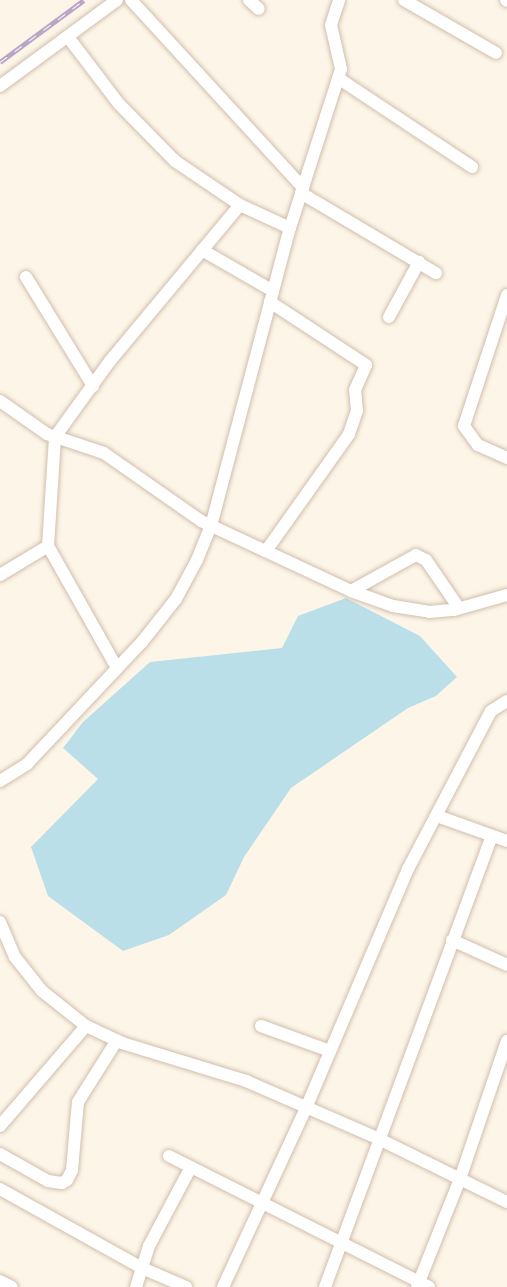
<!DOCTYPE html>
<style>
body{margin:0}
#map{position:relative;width:507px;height:1287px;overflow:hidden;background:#fdf6e8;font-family:"Fira Sans Condensed",sans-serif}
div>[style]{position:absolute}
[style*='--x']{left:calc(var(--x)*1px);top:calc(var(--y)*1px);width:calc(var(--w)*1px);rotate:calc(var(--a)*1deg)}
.water>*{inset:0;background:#bbdfe8}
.roads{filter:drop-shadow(0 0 2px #d0bead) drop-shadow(0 0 2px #d0bead)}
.minor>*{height:12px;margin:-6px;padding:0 6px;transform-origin:6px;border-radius:6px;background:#fff}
.rail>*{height:5px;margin-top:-2.5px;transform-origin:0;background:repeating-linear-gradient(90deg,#fffaef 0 9px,#baa5c8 0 18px);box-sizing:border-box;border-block:2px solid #baa5c8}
span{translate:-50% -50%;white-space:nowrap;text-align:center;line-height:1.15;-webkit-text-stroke:4.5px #fffaef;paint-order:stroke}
</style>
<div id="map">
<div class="water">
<i style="clip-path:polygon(346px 598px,420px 636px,457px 677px,436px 696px,408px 708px,291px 788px,244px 857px,226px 895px,169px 935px,123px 951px,48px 896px,31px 847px,98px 779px,63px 748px,83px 722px,150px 662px,282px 648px,298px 616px)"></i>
</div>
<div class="roads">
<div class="minor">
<i style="--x:131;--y:0;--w:255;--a:47.5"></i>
<i style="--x:249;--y:0;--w:13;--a:42"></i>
<i style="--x:404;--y:0;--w:106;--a:29.9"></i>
<i style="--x:506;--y:0;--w:1;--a:45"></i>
<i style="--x:68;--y:37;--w:84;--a:52.7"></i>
<i style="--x:119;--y:104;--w:80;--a:45.5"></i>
<i style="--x:175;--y:161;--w:78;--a:34.1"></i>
<i style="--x:240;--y:205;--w:55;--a:24.7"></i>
<i style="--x:338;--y:78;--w:161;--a:33.6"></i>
<i style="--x:0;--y:86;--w:145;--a:-36.3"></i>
<i style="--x:301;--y:193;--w:157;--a:30.7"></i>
<i style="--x:202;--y:250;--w:82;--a:30"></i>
<i style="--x:26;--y:277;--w:128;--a:58.4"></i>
<i style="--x:507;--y:295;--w:138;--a:108.2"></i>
<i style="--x:464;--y:426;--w:24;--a:54"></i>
<i style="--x:478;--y:445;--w:32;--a:24"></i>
<i style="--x:389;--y:317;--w:63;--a:-61.4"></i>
<i style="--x:0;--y:401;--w:57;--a:35.1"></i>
<i style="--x:47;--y:434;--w:60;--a:18.4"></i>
<i style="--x:104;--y:453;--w:118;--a:35"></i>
<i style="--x:201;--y:521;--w:166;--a:25"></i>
<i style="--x:351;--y:591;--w:45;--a:19.7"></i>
<i style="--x:393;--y:606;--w:36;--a:9"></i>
<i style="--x:429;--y:612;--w:25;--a:-5"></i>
<i style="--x:454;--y:610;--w:55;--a:-15.8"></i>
<i style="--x:48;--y:546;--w:140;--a:60.5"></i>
<i style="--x:266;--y:551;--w:143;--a:-54.6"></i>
<i style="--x:349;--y:434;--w:24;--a:-71"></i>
<i style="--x:357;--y:411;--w:21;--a:-95"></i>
<i style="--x:355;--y:390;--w:27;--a:-66"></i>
<i style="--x:366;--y:365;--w:115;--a:-146.7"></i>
<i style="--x:0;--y:575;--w:56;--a:-31.1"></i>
<i style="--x:48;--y:546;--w:109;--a:-86.3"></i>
<i style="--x:55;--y:437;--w:94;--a:-54.1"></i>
<i style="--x:110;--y:361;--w:203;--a:-50.2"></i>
<i style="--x:351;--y:591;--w:74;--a:-29"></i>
<i style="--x:416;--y:555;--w:11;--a:27"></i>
<i style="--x:426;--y:560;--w:58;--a:55.5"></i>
<i style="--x:0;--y:781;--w:32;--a:-32"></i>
<i style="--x:27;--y:764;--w:168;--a:-46.7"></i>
<i style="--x:142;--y:642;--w:55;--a:-51.7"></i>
<i style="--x:176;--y:599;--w:44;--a:-61.7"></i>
<i style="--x:197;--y:560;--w:37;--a:-68"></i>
<i style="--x:211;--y:526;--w:308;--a:-75.2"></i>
<i style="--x:290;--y:228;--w:167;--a:-72.2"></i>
<i style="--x:341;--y:69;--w:45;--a:-102.8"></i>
<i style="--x:331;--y:25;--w:26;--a:-72"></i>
<i style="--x:437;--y:816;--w:74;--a:19.7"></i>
<i style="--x:0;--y:922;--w:38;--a:67"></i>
<i style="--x:15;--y:957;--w:43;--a:51.5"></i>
<i style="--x:42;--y:991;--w:56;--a:38.5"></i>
<i style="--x:86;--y:1026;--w:40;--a:25"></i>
<i style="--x:122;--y:1043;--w:130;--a:17"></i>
<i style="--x:246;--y:1081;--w:143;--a:23.5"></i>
<i style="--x:377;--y:1138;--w:145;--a:26.2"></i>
<i style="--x:452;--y:940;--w:60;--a:24.4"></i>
<i style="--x:261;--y:1026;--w:73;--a:19.9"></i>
<i style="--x:0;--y:1126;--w:132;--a:-49.3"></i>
<i style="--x:0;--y:1154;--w:55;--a:29.4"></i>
<i style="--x:48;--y:1181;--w:14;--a:8"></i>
<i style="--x:62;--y:1183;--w:6;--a:-31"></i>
<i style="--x:67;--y:1180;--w:11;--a:-63"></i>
<i style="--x:72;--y:1170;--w:68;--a:-85"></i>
<i style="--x:78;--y:1102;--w:73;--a:-57.8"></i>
<i style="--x:169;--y:1156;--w:291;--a:26.7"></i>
<i style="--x:0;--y:1189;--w:162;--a:29.1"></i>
<i style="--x:142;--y:1268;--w:48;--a:23.4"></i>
<i style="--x:0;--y:1281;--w:13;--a:27"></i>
<i style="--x:136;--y:1287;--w:43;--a:-72.4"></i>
<i style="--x:149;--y:1246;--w:89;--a:-62"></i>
<i style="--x:223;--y:1287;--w:197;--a:-65.1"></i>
<i style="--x:306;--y:1108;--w:260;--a:-66.9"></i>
<i style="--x:408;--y:869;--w:178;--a:-62.3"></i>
<i style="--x:491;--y:711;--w:19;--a:-32"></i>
<i style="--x:325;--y:1287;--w:481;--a:-69.7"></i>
<i style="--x:417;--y:1287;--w:116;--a:-68.3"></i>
<i style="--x:460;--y:1179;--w:146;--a:-71.2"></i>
</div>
</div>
<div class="rail">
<i style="--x:0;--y:62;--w:104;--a:-36.4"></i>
</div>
</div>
